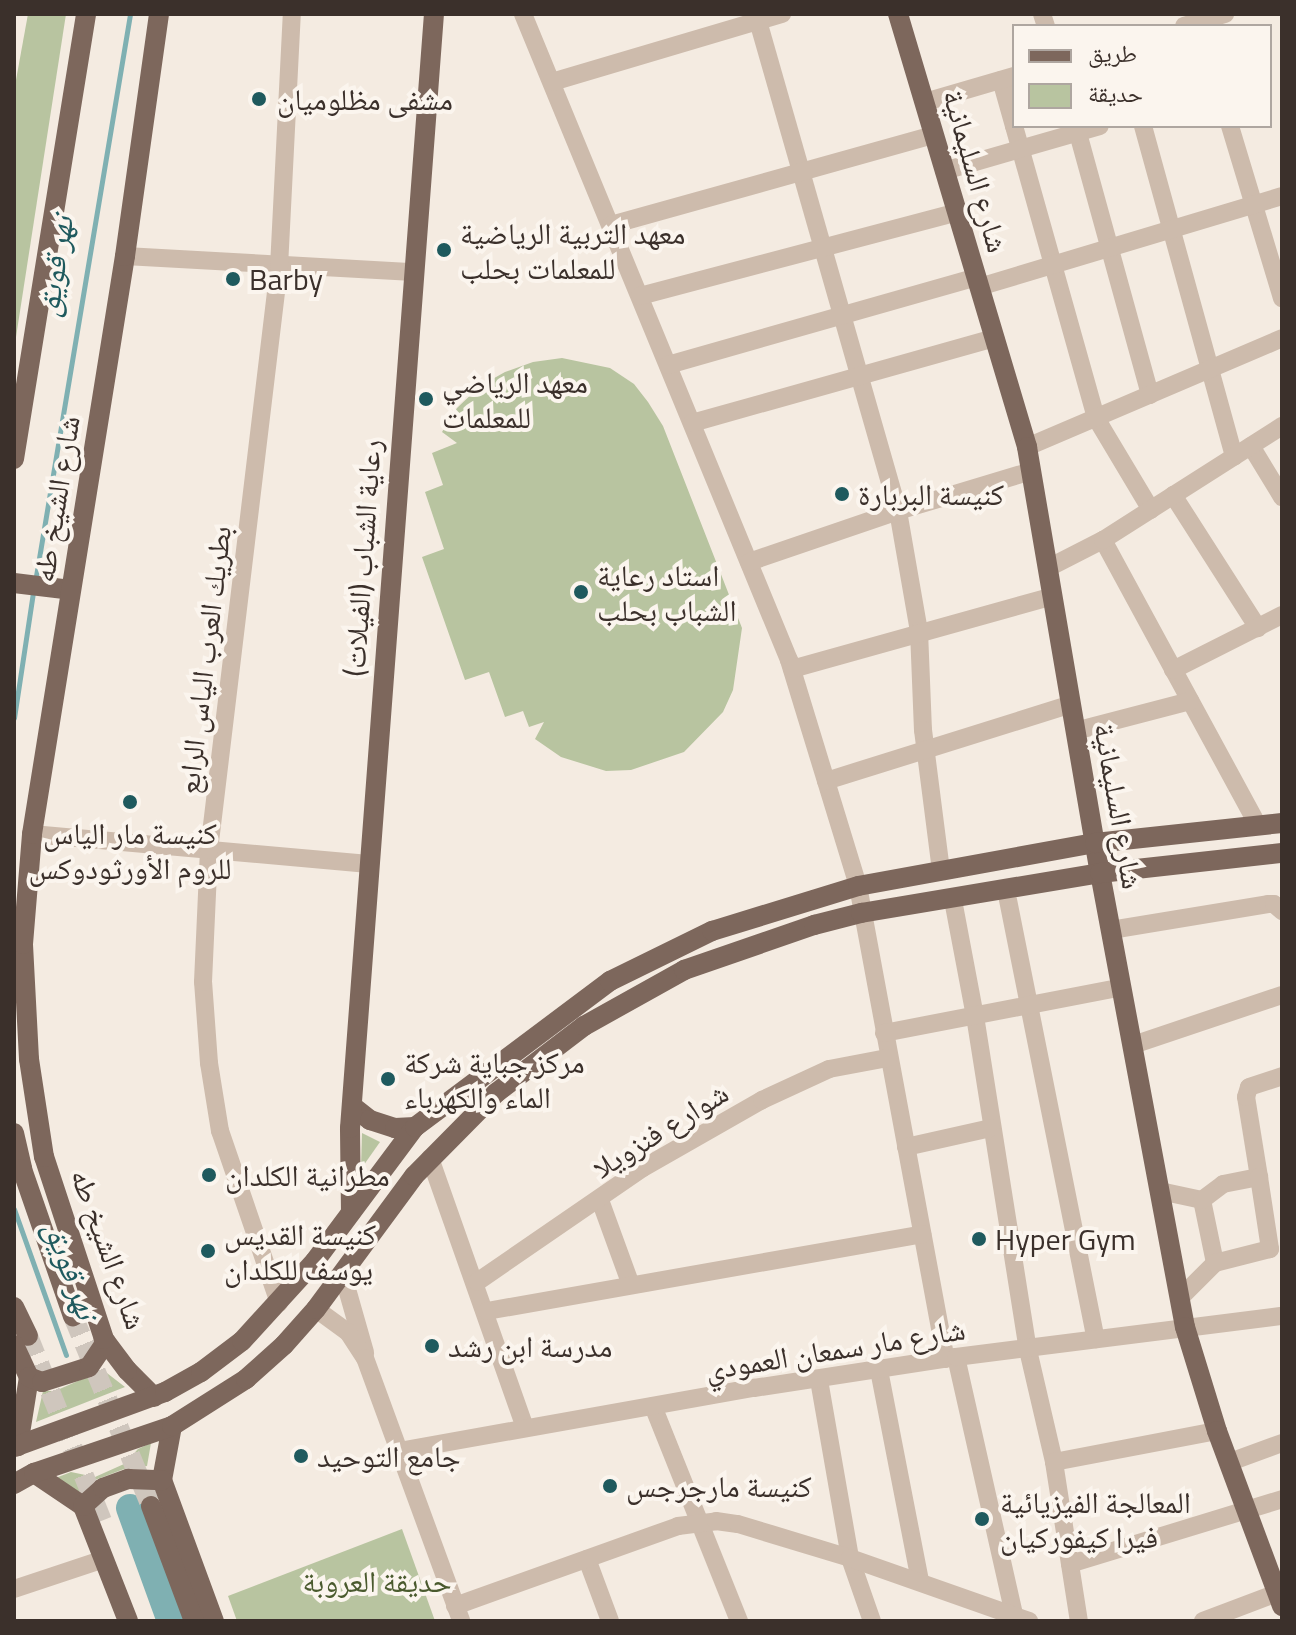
<!DOCTYPE html>
<meta charset="utf-8">
<style>
body{margin:0}
#map{position:relative;width:1296px;height:1635px;overflow:hidden;background:#f4ebe1;font-family:"Titillium Web","Noto Naskh Arabic",sans-serif}
div>[style]{position:absolute}
[style*='--x']{left:calc(var(--x)*1px);top:calc(var(--y)*1px);width:calc(var(--w)*1px);rotate:calc(var(--a)*1deg)}
.green>*{inset:0;background:#b8c4a0}
.stream>*{height:5px;margin:-2.5px;padding:0 2.5px;transform-origin:2.5px;border-radius:2.5px;background:#7fb0b2}
.river>*{height:28px;margin:-14px;padding:0 14px;transform-origin:14px;border-radius:14px;background:#7fb0b2}
.major-tunnel>*{height:20px;margin-top:-10px;transform-origin:0;background:repeating-linear-gradient(90deg,#cfc6bd 0 20px,transparent 0 30px)}
.minor>*{height:18px;margin:-9px;padding:0 9px;transform-origin:9px;border-radius:9px;background:#cdbbac}
.major>*{height:20px;margin:-10px;padding:0 10px;transform-origin:10px;border-radius:10px;background:#7d675c}
.dots>*{width:22px;height:22px;translate:-50% -50%;box-sizing:border-box;border:4px solid #fbf5ee;border-radius:50%}
span{translate:-50% -50%;white-space:nowrap;text-align:center;line-height:1.15;-webkit-text-stroke:8px #fbf5ee;paint-order:stroke}
.poi-label{font-size:30px;color:#3b302b}
.left{translate:0 -50%;text-align:left}
.street-label{font-size:30px;color:#3b302b}
.park-label{font-size:30px;color:#4a5a2e}
.water-label{font-size:32px;color:#1f5a5e;font-style:italic}
.frame{position:absolute;inset:0;border:16px solid #3b302b;pointer-events:none}
.legend{position:absolute;left:1012px;top:24px;width:260px;height:104px;box-sizing:border-box;background:#fbf5ee;border:2px solid #aea6a0;margin:0;padding:10px 14px;list-style:none;font-size:24px;color:#3b302b}
.legend li{display:flex;align-items:center;gap:16px;height:40px}
.legend b{width:40px;border:2px solid #aea6a0}
</style>
<div id="map">
<div class="green">
<i style="clip-path:polygon(28px 14px,66px 14px,14px 350px,14px 91px)"></i>
<i style="clip-path:polygon(562px 358px,610px 368px,634px 384px,648px 402px,663px 426px,742px 628px,733px 690px,723px 712px,684px 752px,631px 770px,606px 771px,561px 757px,535px 739px,544px 722px,529px 727px,523px 711px,505px 717px,489px 672px,465px 680px,422px 557px,444px 549px,425px 492px,443px 485px,432px 453px,457px 443px,442px 432px,457px 408px,480px 386px,505px 372px,533px 362px)"></i>
<i style="clip-path:polygon(362px 1133px,380px 1142px,361px 1169px)"></i>
<i style="clip-path:polygon(103px 1370px,125px 1387px,36px 1422px,43px 1391px,55px 1391px)"></i>
<i style="clip-path:polygon(151px 1443px,147px 1466px,124px 1469px,90px 1482px,77px 1494px,53px 1479px,71px 1472px,95px 1477px,124px 1464px,138px 1449px)"></i>
<i style="clip-path:polygon(402px 1529px,435px 1621px,237px 1621px,228px 1596px)"></i>
</div>
<div class="stream">
<i style="--x:35;--y:582;--w:576;--a:-80.5"></i>
<i style="--x:14;--y:718;--w:127;--a:-81.4"></i>
<i style="--x:14;--y:1209;--w:155;--a:70.4"></i>
</div>
<div class="river">
<i style="--x:130;--y:1508;--w:120;--a:70.1"></i>
</div>
<div class="major-tunnel">
<i style="--x:73;--y:1316;--w:205;--a:67.7"></i>
<i style="--x:28;--y:1336;--w:199;--a:68.2"></i>
</div>
<div class="minor">
<i style="--x:523;--y:14;--w:699;--a:67.62"></i>
<i style="--x:789;--y:660;--w:236;--a:73"></i>
<i style="--x:858;--y:886;--w:481;--a:79.5"></i>
<i style="--x:756;--y:14;--w:517;--a:74.05"></i>
<i style="--x:898;--y:511;--w:122;--a:80.1"></i>
<i style="--x:919;--y:631;--w:99;--a:87.7"></i>
<i style="--x:923;--y:730;--w:142;--a:82.7"></i>
<i style="--x:1042;--y:14;--w:13;--a:72"></i>
<i style="--x:1184;--y:26;--w:43;--a:-16.3"></i>
<i style="--x:1001;--y:80;--w:48;--a:74.2"></i>
<i style="--x:552;--y:82;--w:240;--a:-16.5"></i>
<i style="--x:925;--y:102;--w:93;--a:-16.3"></i>
<i style="--x:1014;--y:126;--w:303;--a:74.3"></i>
<i style="--x:1096;--y:418;--w:107;--a:59.1"></i>
<i style="--x:1076;--y:126;--w:279;--a:74.6"></i>
<i style="--x:1143;--y:126;--w:343;--a:74.6"></i>
<i style="--x:1230;--y:126;--w:180;--a:73.2"></i>
<i style="--x:944;--y:171;--w:162;--a:-16.1"></i>
<i style="--x:611;--y:225;--w:335;--a:-15.6"></i>
<i style="--x:125;--y:256;--w:289;--a:3.2"></i>
<i style="--x:979;--y:287;--w:316;--a:-16.7"></i>
<i style="--x:640;--y:296;--w:328;--a:-14.8"></i>
<i style="--x:668;--y:365;--w:320;--a:-15.9"></i>
<i style="--x:692;--y:423;--w:315;--a:-15.7"></i>
<i style="--x:1251;--y:446;--w:60;--a:58.7"></i>
<i style="--x:1027;--y:447;--w:277;--a:-23.1"></i>
<i style="--x:1173;--y:495;--w:158;--a:57.4"></i>
<i style="--x:1103;--y:540;--w:324;--a:61.5"></i>
<i style="--x:749;--y:562;--w:157;--a:-18.9"></i>
<i style="--x:898;--y:511;--w:139;--a:-16.7"></i>
<i style="--x:1048;--y:568;--w:62;--a:-27"></i>
<i style="--x:1103;--y:540;--w:212;--a:-32.5"></i>
<i style="--x:792;--y:669;--w:271;--a:-15.6"></i>
<i style="--x:1173;--y:670;--w:122;--a:-26.8"></i>
<i style="--x:1075;--y:731;--w:119;--a:-14.6"></i>
<i style="--x:826;--y:781;--w:257;--a:-17.4"></i>
<i style="--x:32;--y:834;--w:338;--a:5.1"></i>
<i style="--x:1006;--y:890;--w:458;--a:78.7"></i>
<i style="--x:953;--y:900;--w:118;--a:79.3"></i>
<i style="--x:975;--y:1016;--w:338;--a:81"></i>
<i style="--x:1028;--y:1350;--w:115;--a:76.9"></i>
<i style="--x:1054;--y:1462;--w:161;--a:81.1"></i>
<i style="--x:1111;--y:930;--w:159;--a:-9.4"></i>
<i style="--x:1268;--y:904;--w:6;--a:0"></i>
<i style="--x:1274;--y:904;--w:11;--a:41"></i>
<i style="--x:884;--y:1033;--w:242;--a:-10.9"></i>
<i style="--x:1133;--y:1045;--w:157;--a:-18.6"></i>
<i style="--x:906;--y:1147;--w:87;--a:-12.6"></i>
<i style="--x:430;--y:1158;--w:286;--a:70.6"></i>
<i style="--x:1259;--y:1177;--w:81;--a:-99.2"></i>
<i style="--x:1246;--y:1097;--w:10;--a:-73"></i>
<i style="--x:1249;--y:1087;--w:35;--a:-18"></i>
<i style="--x:1160;--y:1191;--w:43;--a:12.1"></i>
<i style="--x:1202;--y:1200;--w:64;--a:78.3"></i>
<i style="--x:1215;--y:1263;--w:49;--a:135"></i>
<i style="--x:600;--y:1200;--w:90;--a:70"></i>
<i style="--x:1202;--y:1200;--w:26;--a:-37"></i>
<i style="--x:1223;--y:1184;--w:37;--a:-11"></i>
<i style="--x:1259;--y:1177;--w:73;--a:81.3"></i>
<i style="--x:1270;--y:1249;--w:57;--a:165.7"></i>
<i style="--x:346;--y:1269;--w:20;--a:87"></i>
<i style="--x:347;--y:1289;--w:66;--a:74.1"></i>
<i style="--x:477;--y:1282;--w:201;--a:-34.5"></i>
<i style="--x:643;--y:1168;--w:137;--a:-29.7"></i>
<i style="--x:762;--y:1100;--w:74;--a:-24.8"></i>
<i style="--x:829;--y:1069;--w:60;--a:-10.6"></i>
<i style="--x:279;--y:1303;--w:182;--a:-108.9"></i>
<i style="--x:220;--y:1131;--w:69;--a:-99.2"></i>
<i style="--x:209;--y:1063;--w:81;--a:-94.2"></i>
<i style="--x:203;--y:982;--w:132;--a:-87.4"></i>
<i style="--x:209;--y:850;--w:587;--a:-83.15"></i>
<i style="--x:279;--y:267;--w:253;--a:-87.1"></i>
<i style="--x:316;--y:1309;--w:39;--a:36"></i>
<i style="--x:348;--y:1332;--w:31;--a:57"></i>
<i style="--x:365;--y:1358;--w:280;--a:69.9"></i>
<i style="--x:487;--y:1311;--w:442;--a:-10"></i>
<i style="--x:956;--y:1357;--w:264;--a:77.3"></i>
<i style="--x:879;--y:1370;--w:215;--a:79"></i>
<i style="--x:819;--y:1380;--w:181;--a:80.1"></i>
<i style="--x:850;--y:1558;--w:67;--a:70.8"></i>
<i style="--x:653;--y:1406;--w:232;--a:68.2"></i>
<i style="--x:399;--y:1451;--w:361;--a:-10.1"></i>
<i style="--x:754;--y:1388;--w:204;--a:-8.7"></i>
<i style="--x:956;--y:1357;--w:329;--a:-7.2"></i>
<i style="--x:1054;--y:1462;--w:166;--a:-10.8"></i>
<i style="--x:1230;--y:1462;--w:55;--a:-20.1"></i>
<i style="--x:587;--y:1559;--w:66;--a:69.6"></i>
<i style="--x:1070;--y:1564;--w:222;--a:-17"></i>
<i style="--x:14;--y:1589;--w:95;--a:-18.4"></i>
<i style="--x:455;--y:1606;--w:237;--a:-19.7"></i>
<i style="--x:678;--y:1526;--w:38;--a:-7"></i>
<i style="--x:716;--y:1521;--w:22;--a:8"></i>
<i style="--x:738;--y:1524;--w:117;--a:16.9"></i>
<i style="--x:850;--y:1558;--w:190;--a:19.4"></i>
<i style="--x:1203;--y:1621;--w:85;--a:-20.8"></i>
</div>
<div class="major">
<i style="--x:898;--y:14;--w:452;--a:73.4"></i>
<i style="--x:1027;--y:447;--w:432;--a:80.3"></i>
<i style="--x:1100;--y:873;--w:462;--a:79.4"></i>
<i style="--x:1185;--y:1327;--w:109;--a:72.9"></i>
<i style="--x:1217;--y:1431;--w:187;--a:69.6"></i>
<i style="--x:14;--y:459;--w:451;--a:-80.8"></i>
<i style="--x:14;--y:583;--w:57;--a:7"></i>
<i style="--x:352;--y:1106;--w:23;--a:38"></i>
<i style="--x:370;--y:1120;--w:26;--a:18"></i>
<i style="--x:395;--y:1128;--w:20;--a:-3"></i>
<i style="--x:14;--y:1133;--w:37;--a:77"></i>
<i style="--x:22;--y:1169;--w:156;--a:70.9"></i>
<i style="--x:351;--y:1212;--w:84;--a:-90.7"></i>
<i style="--x:350;--y:1128;--w:1117;--a:-85.69"></i>
<i style="--x:14;--y:1307;--w:32;--a:64"></i>
<i style="--x:14;--y:1345;--w:35;--a:65"></i>
<i style="--x:29;--y:1377;--w:70;--a:99.1"></i>
<i style="--x:29;--y:1377;--w:14;--a:21"></i>
<i style="--x:42;--y:1382;--w:49;--a:-17.7"></i>
<i style="--x:89;--y:1367;--w:30;--a:-56"></i>
<i style="--x:154;--y:1397;--w:38;--a:-135"></i>
<i style="--x:127;--y:1370;--w:39;--a:-127"></i>
<i style="--x:104;--y:1339;--w:192;--a:-108.2"></i>
<i style="--x:44;--y:1157;--w:99;--a:-98.7"></i>
<i style="--x:29;--y:1059;--w:115;--a:-93"></i>
<i style="--x:23;--y:944;--w:110;--a:-85.3"></i>
<i style="--x:32;--y:834;--w:585;--a:-80.86"></i>
<i style="--x:125;--y:256;--w:244;--a:-82"></i>
<i style="--x:172;--y:1426;--w:55;--a:100.5"></i>
<i style="--x:162;--y:1480;--w:150;--a:69.8"></i>
<i style="--x:14;--y:1447;--w:161;--a:-20"></i>
<i style="--x:165;--y:1392;--w:41;--a:-29.1"></i>
<i style="--x:201;--y:1372;--w:51;--a:-37.1"></i>
<i style="--x:242;--y:1341;--w:108;--a:-47.6"></i>
<i style="--x:315;--y:1261;--w:167;--a:-53.3"></i>
<i style="--x:415;--y:1127;--w:244;--a:-36.8"></i>
<i style="--x:610;--y:981;--w:114;--a:-26.1"></i>
<i style="--x:712;--y:931;--w:153;--a:-17.1"></i>
<i style="--x:858;--y:886;--w:241;--a:-10.3"></i>
<i style="--x:1095;--y:843;--w:188;--a:-6.1"></i>
<i style="--x:34;--y:1473;--w:59;--a:34"></i>
<i style="--x:83;--y:1506;--w:123;--a:68.6"></i>
<i style="--x:14;--y:1484;--w:23;--a:-29"></i>
<i style="--x:34;--y:1473;--w:146;--a:-18.8"></i>
<i style="--x:172;--y:1426;--w:88;--a:-32.4"></i>
<i style="--x:246;--y:1379;--w:51;--a:-41.8"></i>
<i style="--x:284;--y:1345;--w:48;--a:-48.4"></i>
<i style="--x:316;--y:1309;--w:165;--a:-53.6"></i>
<i style="--x:414;--y:1176;--w:117;--a:-45.3"></i>
<i style="--x:496;--y:1093;--w:111;--a:-37.3"></i>
<i style="--x:584;--y:1026;--w:115;--a:-29.2"></i>
<i style="--x:684;--y:970;--w:138;--a:-19.1"></i>
<i style="--x:814;--y:925;--w:49;--a:-14.3"></i>
<i style="--x:861;--y:913;--w:242;--a:-9.5"></i>
<i style="--x:1100;--y:873;--w:183;--a:-6.3"></i>
<i style="--x:83;--y:1506;--w:27;--a:-42"></i>
<i style="--x:103;--y:1488;--w:27;--a:-20"></i>
<i style="--x:128;--y:1479;--w:34;--a:2"></i>
<i style="--x:151;--y:1506;--w:123;--a:69.5"></i>
</div>
<div class="dots">
<i style="left:259px;top:99px;background:#1f5a5e"></i>
<i style="left:444px;top:250px;background:#1f5a5e"></i>
<i style="left:233px;top:279px;background:#1f5a5e"></i>
<i style="left:426px;top:399px;background:#1f5a5e"></i>
<i style="left:842px;top:494px;background:#1f5a5e"></i>
<i style="left:581px;top:592px;background:#1f5a5e"></i>
<i style="left:130px;top:802px;background:#1f5a5e"></i>
<i style="left:388px;top:1079px;background:#1f5a5e"></i>
<i style="left:209px;top:1175px;background:#1f5a5e"></i>
<i style="left:979px;top:1239px;background:#1f5a5e"></i>
<i style="left:208px;top:1251px;background:#1f5a5e"></i>
<i style="left:432px;top:1346px;background:#1f5a5e"></i>
<i style="left:301px;top:1456px;background:#1f5a5e"></i>
<i style="left:610px;top:1486px;background:#1f5a5e"></i>
<i style="left:982px;top:1519px;background:#1f5a5e"></i>
</div>
<div class="poi-label">
<span class="left" style="left:277px;top:99px">مشفى مظلوميان</span>
<span class="left" style="left:460px;top:250px">معهد التربية الرياضية<br>للمعلمات بحلب</span>
<span class="left" style="left:249px;top:279px">Barby</span>
<span class="left" style="left:442px;top:399px">معهد الرياضي<br>للمعلمات</span>
<span class="left" style="left:858px;top:494px">كنيسة البربارة</span>
<span class="left" style="left:597px;top:592px">استاد رعاية<br>الشباب بحلب</span>
<span style="left:130px;top:850px">كنيسة مار الياس<br>للروم الأورثودوكس</span>
<span class="left" style="left:404px;top:1079px">مركز جباية شركة<br>الماء والكهرباء</span>
<span class="left" style="left:225px;top:1175px">مطرانية الكلدان</span>
<span class="left" style="left:224px;top:1251px">كنيسة القديس<br>يوسف للكلدان</span>
<span class="left" style="left:995px;top:1239px">Hyper Gym</span>
<span class="left" style="left:448px;top:1346px">مدرسة ابن رشد</span>
<span class="left" style="left:317px;top:1456px">جامع التوحيد</span>
<span class="left" style="left:626px;top:1486px">كنيسة مارجرجس</span>
<span class="left" style="left:1000px;top:1519px">المعالجة الفيزيائية<br>فيرا كيفوركيان</span>
</div>
<div class="street-label">
<span style="left:976px;top:171px;rotate:74deg">شارع السليمانية</span>
<span style="left:56px;top:499px;rotate:-81deg">شارع الشيخ طه</span>
<span style="left:362px;top:558px;rotate:-86deg">رعاية الشباب (الفيلات)</span>
<span style="left:204px;top:660px;rotate:-83deg">بطريك العرب الياس الرابع</span>
<span style="left:1119px;top:806px;rotate:80deg">شارع السليمانية</span>
<span style="left:660px;top:1130px;rotate:-32deg">شوارع فنزويلا</span>
<span style="left:109px;top:1249px;rotate:70deg">شارع الشيخ طه</span>
<span style="left:835px;top:1349px;rotate:-9deg">شارع مار سمعان العمودي</span>
</div>
<div class="park-label">
<span style="left:377px;top:1581px">حديقة العروبة</span>
</div>
<div class="water-label">
<span style="left:54px;top:266px;rotate:-81deg">نهر قويق</span>
<span style="left:72px;top:1270px;rotate:70deg">نهر قويق</span>
</div>
<div class="frame"></div>
<ul class="legend">
<li><b style="height:10px;background:#7d675c"></b>طريق</li>
<li><b style="height:22px;background:#b8c4a0"></b>حديقة</li>
</ul>
</div>
